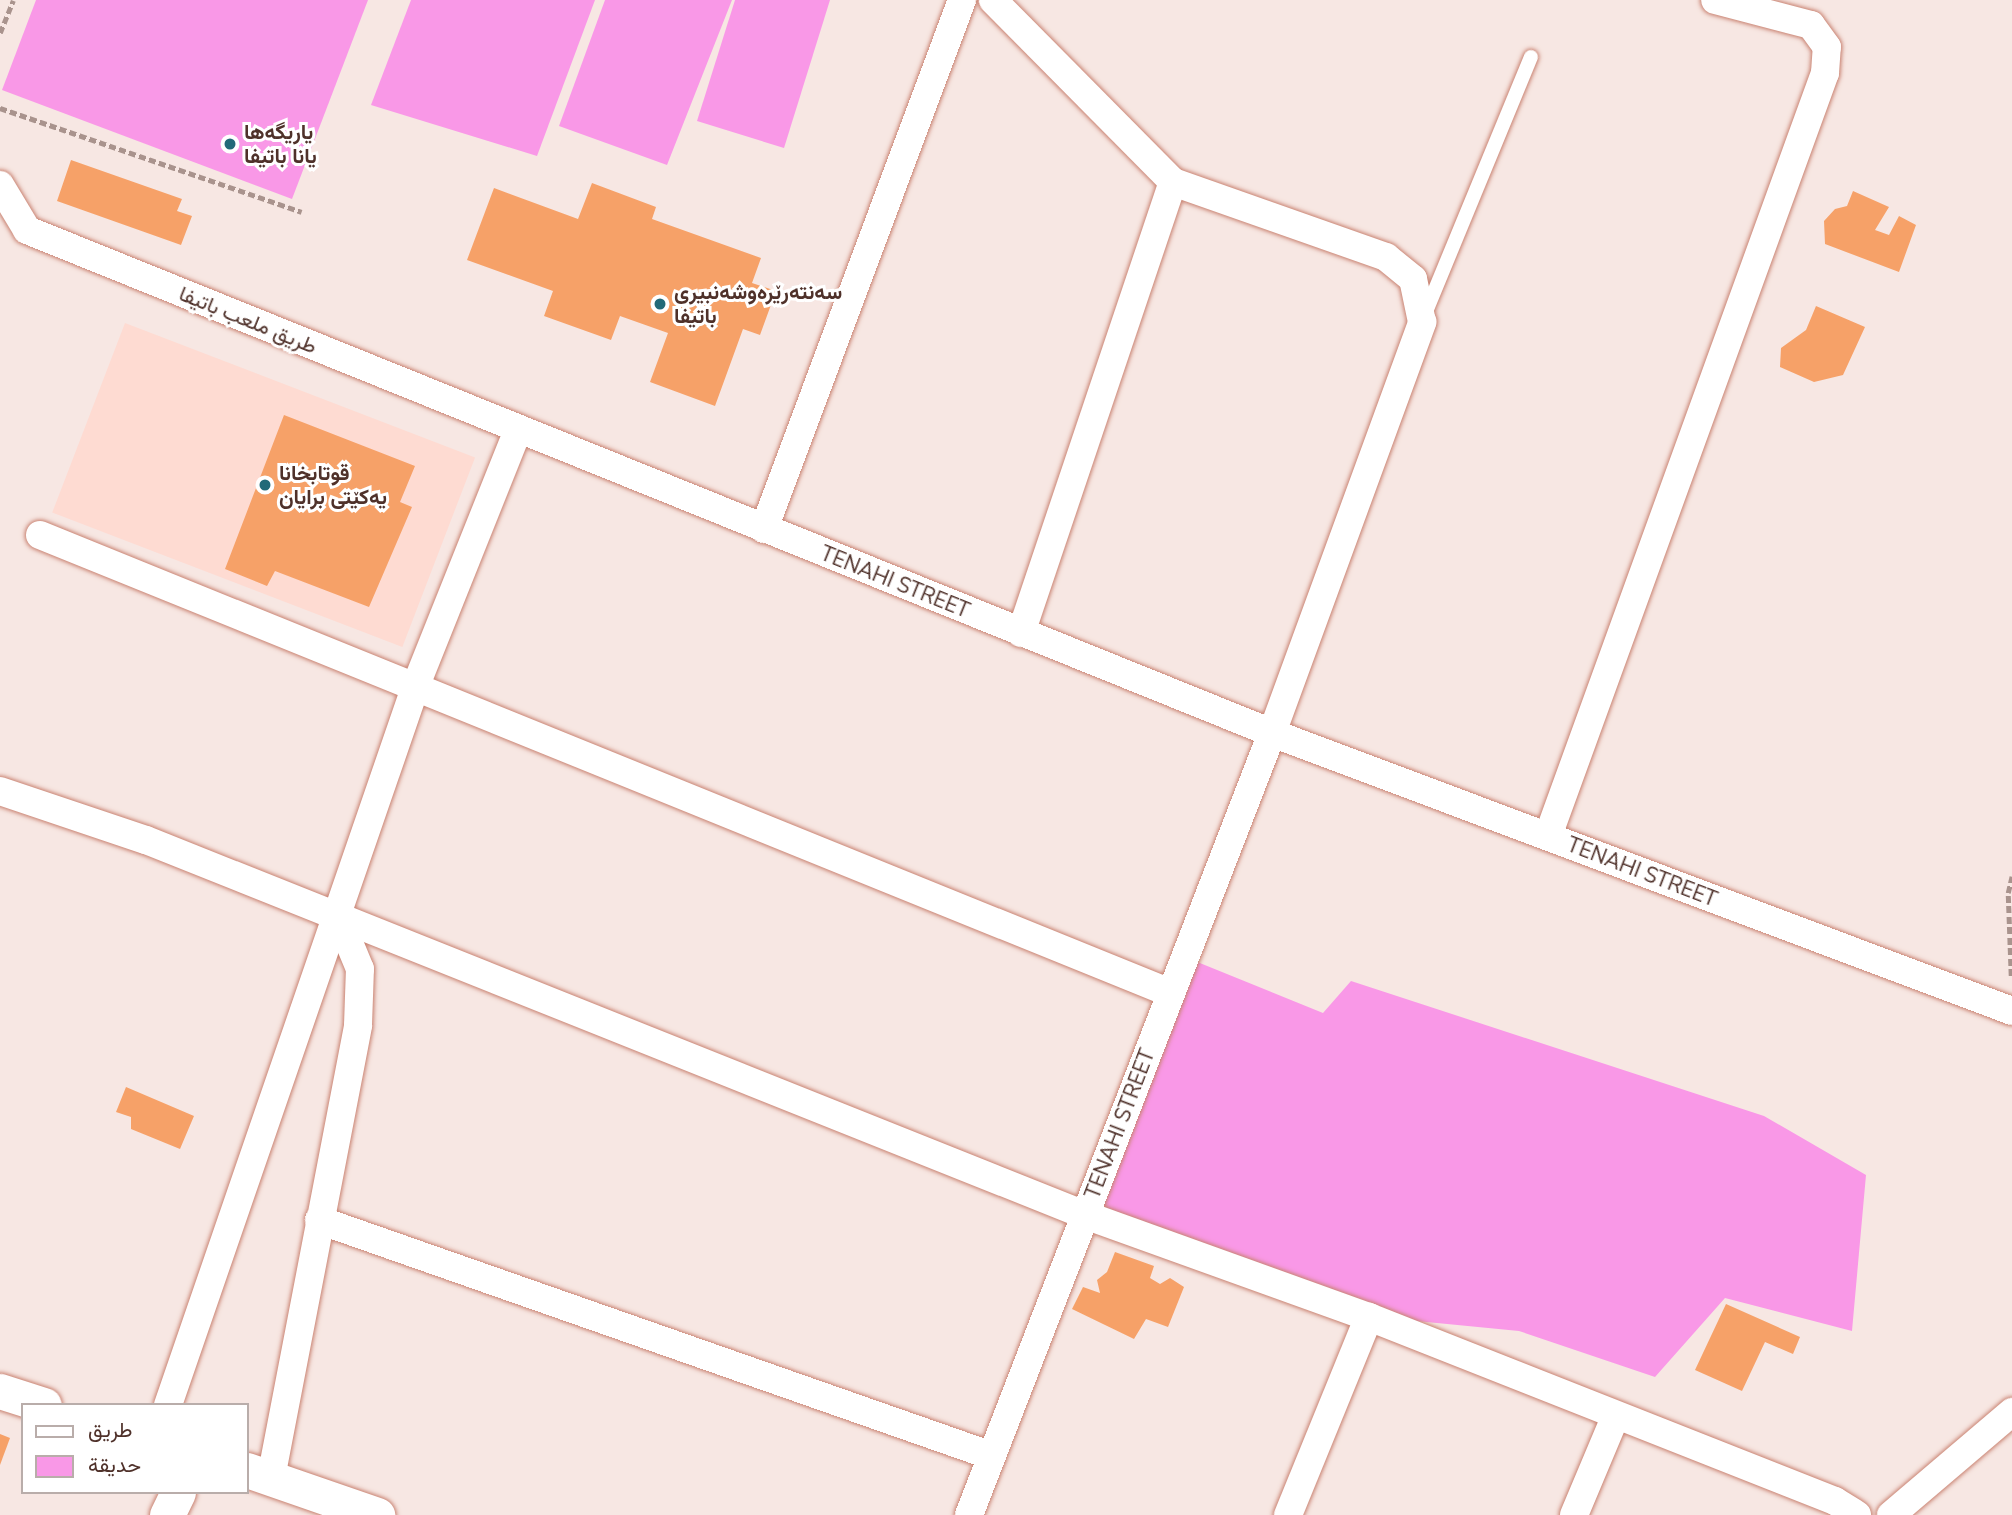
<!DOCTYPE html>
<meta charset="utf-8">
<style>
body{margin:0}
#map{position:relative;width:2012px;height:1515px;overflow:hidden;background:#f7e7e3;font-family:"Nunito Sans",Vazirmatn,sans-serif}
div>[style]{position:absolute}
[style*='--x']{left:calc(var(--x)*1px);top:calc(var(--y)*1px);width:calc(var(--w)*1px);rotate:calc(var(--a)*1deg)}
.built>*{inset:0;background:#fedbd2;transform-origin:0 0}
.green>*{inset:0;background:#f998e7}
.building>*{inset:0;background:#f6a168}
.path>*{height:4.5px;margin-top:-2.25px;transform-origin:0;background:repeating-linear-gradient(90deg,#a9938d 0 7px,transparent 0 10.5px)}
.roads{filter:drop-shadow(0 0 2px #c98372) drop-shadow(0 0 2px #c98372)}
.service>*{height:14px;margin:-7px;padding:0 7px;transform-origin:7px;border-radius:7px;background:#fff}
.minor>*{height:28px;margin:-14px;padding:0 14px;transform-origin:14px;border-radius:14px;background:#fff}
.tertiary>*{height:35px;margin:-17.5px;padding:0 17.5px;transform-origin:17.5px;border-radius:17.5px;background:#fff}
.dots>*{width:19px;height:19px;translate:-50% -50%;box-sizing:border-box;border:4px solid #fff;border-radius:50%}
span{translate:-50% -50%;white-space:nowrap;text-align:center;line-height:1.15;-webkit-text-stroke:6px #fff;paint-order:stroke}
.poi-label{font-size:21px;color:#4f312a;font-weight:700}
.left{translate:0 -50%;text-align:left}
.street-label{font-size:21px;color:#4f312a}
.legend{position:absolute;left:21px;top:1403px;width:228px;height:91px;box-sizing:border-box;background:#fff;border:2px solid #b9adaa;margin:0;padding:9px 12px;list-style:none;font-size:21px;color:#4f312a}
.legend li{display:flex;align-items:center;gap:14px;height:35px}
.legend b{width:35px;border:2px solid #b9adaa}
</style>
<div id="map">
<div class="built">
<i style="left:125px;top:323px;width:375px;height:203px;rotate:21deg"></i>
</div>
<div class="green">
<i style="clip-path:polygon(36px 0,368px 0,292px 199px,2px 90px)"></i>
<i style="clip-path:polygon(411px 0,595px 0,537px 156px,371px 105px)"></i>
<i style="clip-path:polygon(605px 0,732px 0,667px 165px,559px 126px)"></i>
<i style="clip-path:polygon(735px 0,830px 0,784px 148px,697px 121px)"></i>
<i style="clip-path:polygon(1185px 957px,1323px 1013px,1351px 981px,1764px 1116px,1866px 1175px,1852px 1331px,1725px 1298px,1655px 1377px,1519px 1331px,1365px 1316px,1085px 1215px)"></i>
</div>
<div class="building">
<i style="clip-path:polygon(71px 160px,182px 199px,177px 211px,192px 216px,181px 245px,57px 201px)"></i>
<i style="clip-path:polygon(592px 183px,656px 207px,652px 219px,761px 258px,752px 283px,776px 291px,760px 335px,743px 329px,715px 406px,650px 382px,668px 333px,620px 316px,611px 340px,544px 316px,553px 291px,467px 260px,494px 188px,578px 219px)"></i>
<i style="clip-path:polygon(1853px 191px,1889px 207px,1875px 230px,1889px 235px,1899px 216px,1916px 225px,1899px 272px,1825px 244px,1824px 221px,1835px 209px,1847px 206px)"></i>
<i style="clip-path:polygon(1816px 306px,1865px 327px,1843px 375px,1814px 382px,1780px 367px,1781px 348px,1806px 330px)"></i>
<i style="clip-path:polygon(284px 415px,415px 466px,400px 502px,412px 507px,369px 607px,275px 571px,267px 586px,225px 569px)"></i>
<i style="clip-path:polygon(126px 1087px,194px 1116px,180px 1149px,131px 1129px,131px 1117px,116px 1112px)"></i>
<i style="clip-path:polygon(1115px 1252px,1154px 1266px,1150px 1278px,1160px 1284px,1170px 1278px,1184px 1287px,1168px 1327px,1146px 1319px,1134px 1339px,1072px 1309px,1083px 1287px,1100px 1293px,1097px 1280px,1107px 1272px)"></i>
<i style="clip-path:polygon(1726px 1304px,1800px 1337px,1793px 1354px,1765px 1342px,1742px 1391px,1695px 1370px)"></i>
<i style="clip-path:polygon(0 1434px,10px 1438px,0 1465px)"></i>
</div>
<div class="path">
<i style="--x:0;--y:33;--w:35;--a:-68"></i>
<i style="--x:0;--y:108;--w:319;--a:19"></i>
<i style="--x:2011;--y:976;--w:83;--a:-92.1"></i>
<i style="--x:2008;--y:893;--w:17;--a:-77"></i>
</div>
<div class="roads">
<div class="service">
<i style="--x:1425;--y:314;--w:278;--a:-67.6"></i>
</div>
<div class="minor">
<i style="--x:0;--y:185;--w:52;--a:59"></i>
<i style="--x:27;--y:230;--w:1343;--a:22"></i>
<i style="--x:1272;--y:733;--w:790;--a:20.59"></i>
<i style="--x:764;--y:529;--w:565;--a:-69.48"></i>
<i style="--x:40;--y:535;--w:1219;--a:22.06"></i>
<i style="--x:1021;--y:633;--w:476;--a:-71.4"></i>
<i style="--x:0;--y:791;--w:154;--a:18.6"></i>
<i style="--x:146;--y:840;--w:1011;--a:21.77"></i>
<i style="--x:1085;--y:1215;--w:302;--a:19.8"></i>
<i style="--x:1369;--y:1317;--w:501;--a:21.55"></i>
<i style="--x:1835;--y:1501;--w:26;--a:32"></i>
<i style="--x:1548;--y:836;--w:812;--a:-70.05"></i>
<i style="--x:1825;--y:73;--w:26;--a:-86"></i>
<i style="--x:1827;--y:47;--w:27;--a:-126"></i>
<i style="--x:1811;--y:25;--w:99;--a:-165.4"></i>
<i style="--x:319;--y:1220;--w:713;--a:19.32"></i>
<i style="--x:168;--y:1405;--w:762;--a:-70.99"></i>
<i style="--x:416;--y:685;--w:275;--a:-68.2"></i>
<i style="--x:271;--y:1478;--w:461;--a:-79.1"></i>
<i style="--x:358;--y:1025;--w:56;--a:-88"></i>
<i style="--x:360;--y:969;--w:57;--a:-112.5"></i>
<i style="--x:969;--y:1515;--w:839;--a:-68.82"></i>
<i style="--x:1272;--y:733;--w:438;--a:-69.9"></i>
<i style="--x:1422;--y:322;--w:44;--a:-101.8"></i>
<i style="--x:1413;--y:279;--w:35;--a:-141"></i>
<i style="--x:1386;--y:257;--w:226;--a:-160.6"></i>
<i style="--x:1173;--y:182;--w:256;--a:-134.7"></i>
<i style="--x:1288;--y:1515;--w:214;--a:-67.8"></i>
<i style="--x:1574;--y:1515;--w:108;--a:-67.2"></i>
<i style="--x:1891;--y:1515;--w:159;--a:-40.4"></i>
</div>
<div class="tertiary">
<i style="--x:0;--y:1391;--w:46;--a:17.7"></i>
<i style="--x:247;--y:1470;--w:138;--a:19.1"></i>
<i style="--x:167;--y:1515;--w:25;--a:-64"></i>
</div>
</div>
<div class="dots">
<i style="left:230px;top:144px;background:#226978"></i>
<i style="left:660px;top:304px;background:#226978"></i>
<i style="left:265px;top:485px;background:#226978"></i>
</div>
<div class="poi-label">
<span class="left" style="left:244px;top:144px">یاریگەها<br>یانا باتیفا</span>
<span class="left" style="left:674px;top:304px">سه‌نته‌رێره‌وشه‌نبيرى<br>باتيفا</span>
<span class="left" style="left:279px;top:485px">قوتابخانا<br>يه‌كێتى برايان</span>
</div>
<div class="street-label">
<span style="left:248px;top:320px;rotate:22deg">طريق ملعب باتيفا</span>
<span style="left:895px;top:582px;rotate:22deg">TENAHI STREET</span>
<span style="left:1642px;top:872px;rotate:21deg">TENAHI STREET</span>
<span style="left:1120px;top:1124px;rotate:-69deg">TENAHI STREET</span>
</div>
<ul class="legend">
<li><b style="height:9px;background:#fff"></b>طريق</li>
<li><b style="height:19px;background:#f998e7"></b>حديقة</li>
</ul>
</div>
